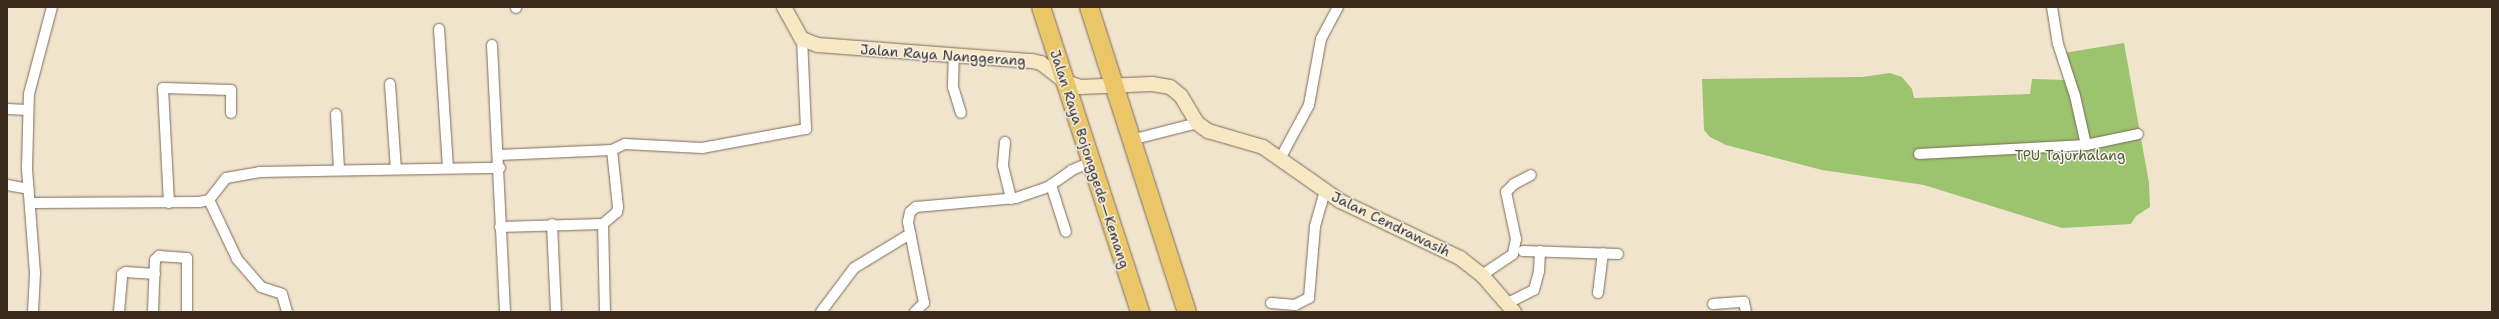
<!DOCTYPE html>
<meta charset="utf-8">
<style>
body{margin:0}
#map{position:relative;width:2499px;height:319px;overflow:hidden;background:#f1e4cd;font-family:"Shantell Sans",sans-serif}
div>[style]{position:absolute}
[style*='--x']{left:calc(var(--x)*1px);top:calc(var(--y)*1px);width:calc(var(--w)*1px);rotate:calc(var(--a)*1deg)}
.green>*{inset:0;background:#9cc36e}
.roads{filter:drop-shadow(0 0 1px #7b6b5b) drop-shadow(0 0 1px #7b6b5b)}
.street>*{height:10px;margin:-5px;padding:0 5px;transform-origin:5px;border-radius:5px;background:#fff}
.secondary>*{height:14px;margin:-7px;padding:0 7px;transform-origin:7px;border-radius:7px;background:#f7e8c3}
.highway>*{height:18px;margin:-9px;padding:0 9px;transform-origin:9px;border-radius:9px;background:#ebc669}
span{translate:-50% -50%;white-space:nowrap;text-align:center;line-height:1.15;-webkit-text-stroke:3px #f6f6f2;paint-order:stroke}
.street-label{font-size:14px;color:#3b2a1e}
.park-label{font-size:14px;color:#585836}
.frame{position:absolute;inset:0;border:8px solid #3b2a1e;pointer-events:none}
</style>
<div id="map">
<div class="green">
<i style="clip-path:polygon(2124px 43px,2149px 183px,2150px 207px,2136px 216px,2131px 224px,2062px 228px,1924px 185px,1822px 170px,1726px 145px,1710px 137px,1704px 130px,1702px 79px,1862px 77px,1890px 73px,1902px 77px,1912px 89px,1914px 98px,2030px 94px,2032px 79px,2065px 80px,2058px 54px)"></i>
</div>
<div class="roads">
<div class="street">
<i style="--x:516;--y:7;--w:1;--a:90"></i>
<i style="--x:2052;--y:7;--w:37;--a:81"></i>
<i style="--x:2058;--y:44;--w:55;--a:71.9"></i>
<i style="--x:2075;--y:96;--w:50;--a:77.3"></i>
<i style="--x:2086;--y:145;--w:53;--a:-11.9"></i>
<i style="--x:439;--y:29;--w:139;--a:86.3"></i>
<i style="--x:492;--y:45;--w:267;--a:87.2"></i>
<i style="--x:954;--y:54;--w:33;--a:92"></i>
<i style="--x:953;--y:87;--w:27;--a:73"></i>
<i style="--x:390;--y:84;--w:85;--a:86"></i>
<i style="--x:7;--y:109;--w:21;--a:3"></i>
<i style="--x:336;--y:114;--w:55;--a:86.9"></i>
<i style="--x:1131;--y:140;--w:68;--a:-14.4"></i>
<i style="--x:1005;--y:142;--w:24;--a:95"></i>
<i style="--x:1003;--y:166;--w:34;--a:76"></i>
<i style="--x:1919;--y:154;--w:167;--a:-3.1"></i>
<i style="--x:499;--y:155;--w:113;--a:-2.5"></i>
<i style="--x:612;--y:150;--w:14;--a:-25"></i>
<i style="--x:625;--y:144;--w:77;--a:3"></i>
<i style="--x:702;--y:148;--w:106;--a:-10.4"></i>
<i style="--x:806;--y:129;--w:90;--a:-92.5"></i>
<i style="--x:1281;--y:157;--w:59;--a:-61.7"></i>
<i style="--x:1309;--y:105;--w:67;--a:-79.7"></i>
<i style="--x:1321;--y:39;--w:36;--a:-62"></i>
<i style="--x:7;--y:185;--w:22;--a:10"></i>
<i style="--x:1051;--y:185;--w:49;--a:72.3"></i>
<i style="--x:209;--y:200;--w:65;--a:64.6"></i>
<i style="--x:237;--y:259;--w:37;--a:49"></i>
<i style="--x:261;--y:287;--w:22;--a:18"></i>
<i style="--x:282;--y:294;--w:19;--a:74"></i>
<i style="--x:31;--y:203;--w:168;--a:-0.3"></i>
<i style="--x:199;--y:202;--w:10;--a:-11"></i>
<i style="--x:209;--y:200;--w:28;--a:-52"></i>
<i style="--x:226;--y:178;--w:34;--a:-10"></i>
<i style="--x:259;--y:172;--w:241;--a:-1"></i>
<i style="--x:169;--y:203;--w:115;--a:-93"></i>
<i style="--x:163;--y:88;--w:68;--a:1.7"></i>
<i style="--x:231;--y:90;--w:23;--a:90"></i>
<i style="--x:552;--y:224;--w:88;--a:87.4"></i>
<i style="--x:500;--y:227;--w:103;--a:-1.7"></i>
<i style="--x:1523;--y:251;--w:95;--a:1.8"></i>
<i style="--x:1482;--y:275;--w:37;--a:-34"></i>
<i style="--x:1513;--y:254;--w:15;--a:-79"></i>
<i style="--x:1516;--y:239;--w:48;--a:-102"></i>
<i style="--x:1506;--y:192;--w:11;--a:-45"></i>
<i style="--x:1514;--y:184;--w:19;--a:-28"></i>
<i style="--x:1598;--y:293;--w:40;--a:-82.9"></i>
<i style="--x:1271;--y:303;--w:24;--a:5"></i>
<i style="--x:1295;--y:305;--w:16;--a:-27"></i>
<i style="--x:1309;--y:298;--w:72;--a:-85.2"></i>
<i style="--x:1315;--y:226;--w:36;--a:-74"></i>
<i style="--x:1508;--y:303;--w:29;--a:-27"></i>
<i style="--x:1534;--y:290;--w:20;--a:-75"></i>
<i style="--x:1539;--y:271;--w:20;--a:-87"></i>
<i style="--x:1713;--y:304;--w:31;--a:-4"></i>
<i style="--x:1744;--y:302;--w:10;--a:79"></i>
<i style="--x:33;--y:312;--w:39;--a:-87"></i>
<i style="--x:35;--y:273;--w:105;--a:-94.4"></i>
<i style="--x:27;--y:168;--w:74;--a:-88.5"></i>
<i style="--x:29;--y:94;--w:90;--a:-75.2"></i>
<i style="--x:119;--y:312;--w:38;--a:-85"></i>
<i style="--x:122;--y:274;--w:4;--a:-27"></i>
<i style="--x:126;--y:272;--w:29;--a:4"></i>
<i style="--x:153;--y:312;--w:52;--a:-87.8"></i>
<i style="--x:155;--y:260;--w:6;--a:-45"></i>
<i style="--x:159;--y:256;--w:28;--a:4"></i>
<i style="--x:187;--y:258;--w:54;--a:90"></i>
<i style="--x:605;--y:312;--w:88;--a:-91.3"></i>
<i style="--x:603;--y:224;--w:18;--a:-41"></i>
<i style="--x:617;--y:212;--w:5;--a:-79"></i>
<i style="--x:618;--y:207;--w:57;--a:-96"></i>
<i style="--x:821;--y:312;--w:55;--a:-53.1"></i>
<i style="--x:854;--y:268;--w:66;--a:-31.3"></i>
<i style="--x:915;--y:312;--w:13;--a:-45"></i>
<i style="--x:924;--y:303;--w:83;--a:-101.2"></i>
<i style="--x:908;--y:222;--w:10;--a:-79"></i>
<i style="--x:910;--y:212;--w:8;--a:-40"></i>
<i style="--x:916;--y:207;--w:100;--a:-5.1"></i>
<i style="--x:1016;--y:198;--w:34;--a:-19"></i>
<i style="--x:1048;--y:187;--w:29;--a:-35"></i>
<i style="--x:1072;--y:170;--w:21;--a:-23"></i>
</div>
<div class="secondary">
<i style="--x:784;--y:7;--w:37;--a:61"></i>
<i style="--x:802;--y:39;--w:17;--a:21"></i>
<i style="--x:818;--y:45;--w:215;--a:4.3"></i>
<i style="--x:1032;--y:61;--w:9;--a:13"></i>
<i style="--x:1041;--y:63;--w:31;--a:38"></i>
<i style="--x:1065;--y:82;--w:16;--a:18"></i>
<i style="--x:1080;--y:87;--w:72;--a:-2.4"></i>
<i style="--x:1152;--y:84;--w:18;--a:9"></i>
<i style="--x:1170;--y:87;--w:14;--a:39"></i>
<i style="--x:1181;--y:96;--w:31;--a:59"></i>
<i style="--x:1197;--y:123;--w:14;--a:36"></i>
<i style="--x:1208;--y:131;--w:57;--a:16.2"></i>
<i style="--x:1263;--y:147;--w:94;--a:35"></i>
<i style="--x:1340;--y:201;--w:133;--a:25.4"></i>
<i style="--x:1460;--y:258;--w:28;--a:38"></i>
<i style="--x:1482;--y:275;--w:49;--a:49.1"></i>
</div>
<div class="highway">
<i style="--x:1041;--y:7;--w:321;--a:72"></i>
<i style="--x:1089;--y:7;--w:320;--a:72.2"></i>
</div>
</div>
<div class="street-label">
<span style="left:943px;top:55px;rotate:4deg">Jalan Raya Nanggerang</span>
<span style="left:1090px;top:159px;rotate:72deg">Jalan Raya Bojonggede—Kemang</span>
<span style="left:1391px;top:224px;rotate:26deg">Jalan Cendrawasih</span>
</div>
<div class="park-label">
<span style="left:2070px;top:155px">TPU Tajurhalang</span>
</div>
<div class="frame"></div>
</div>
